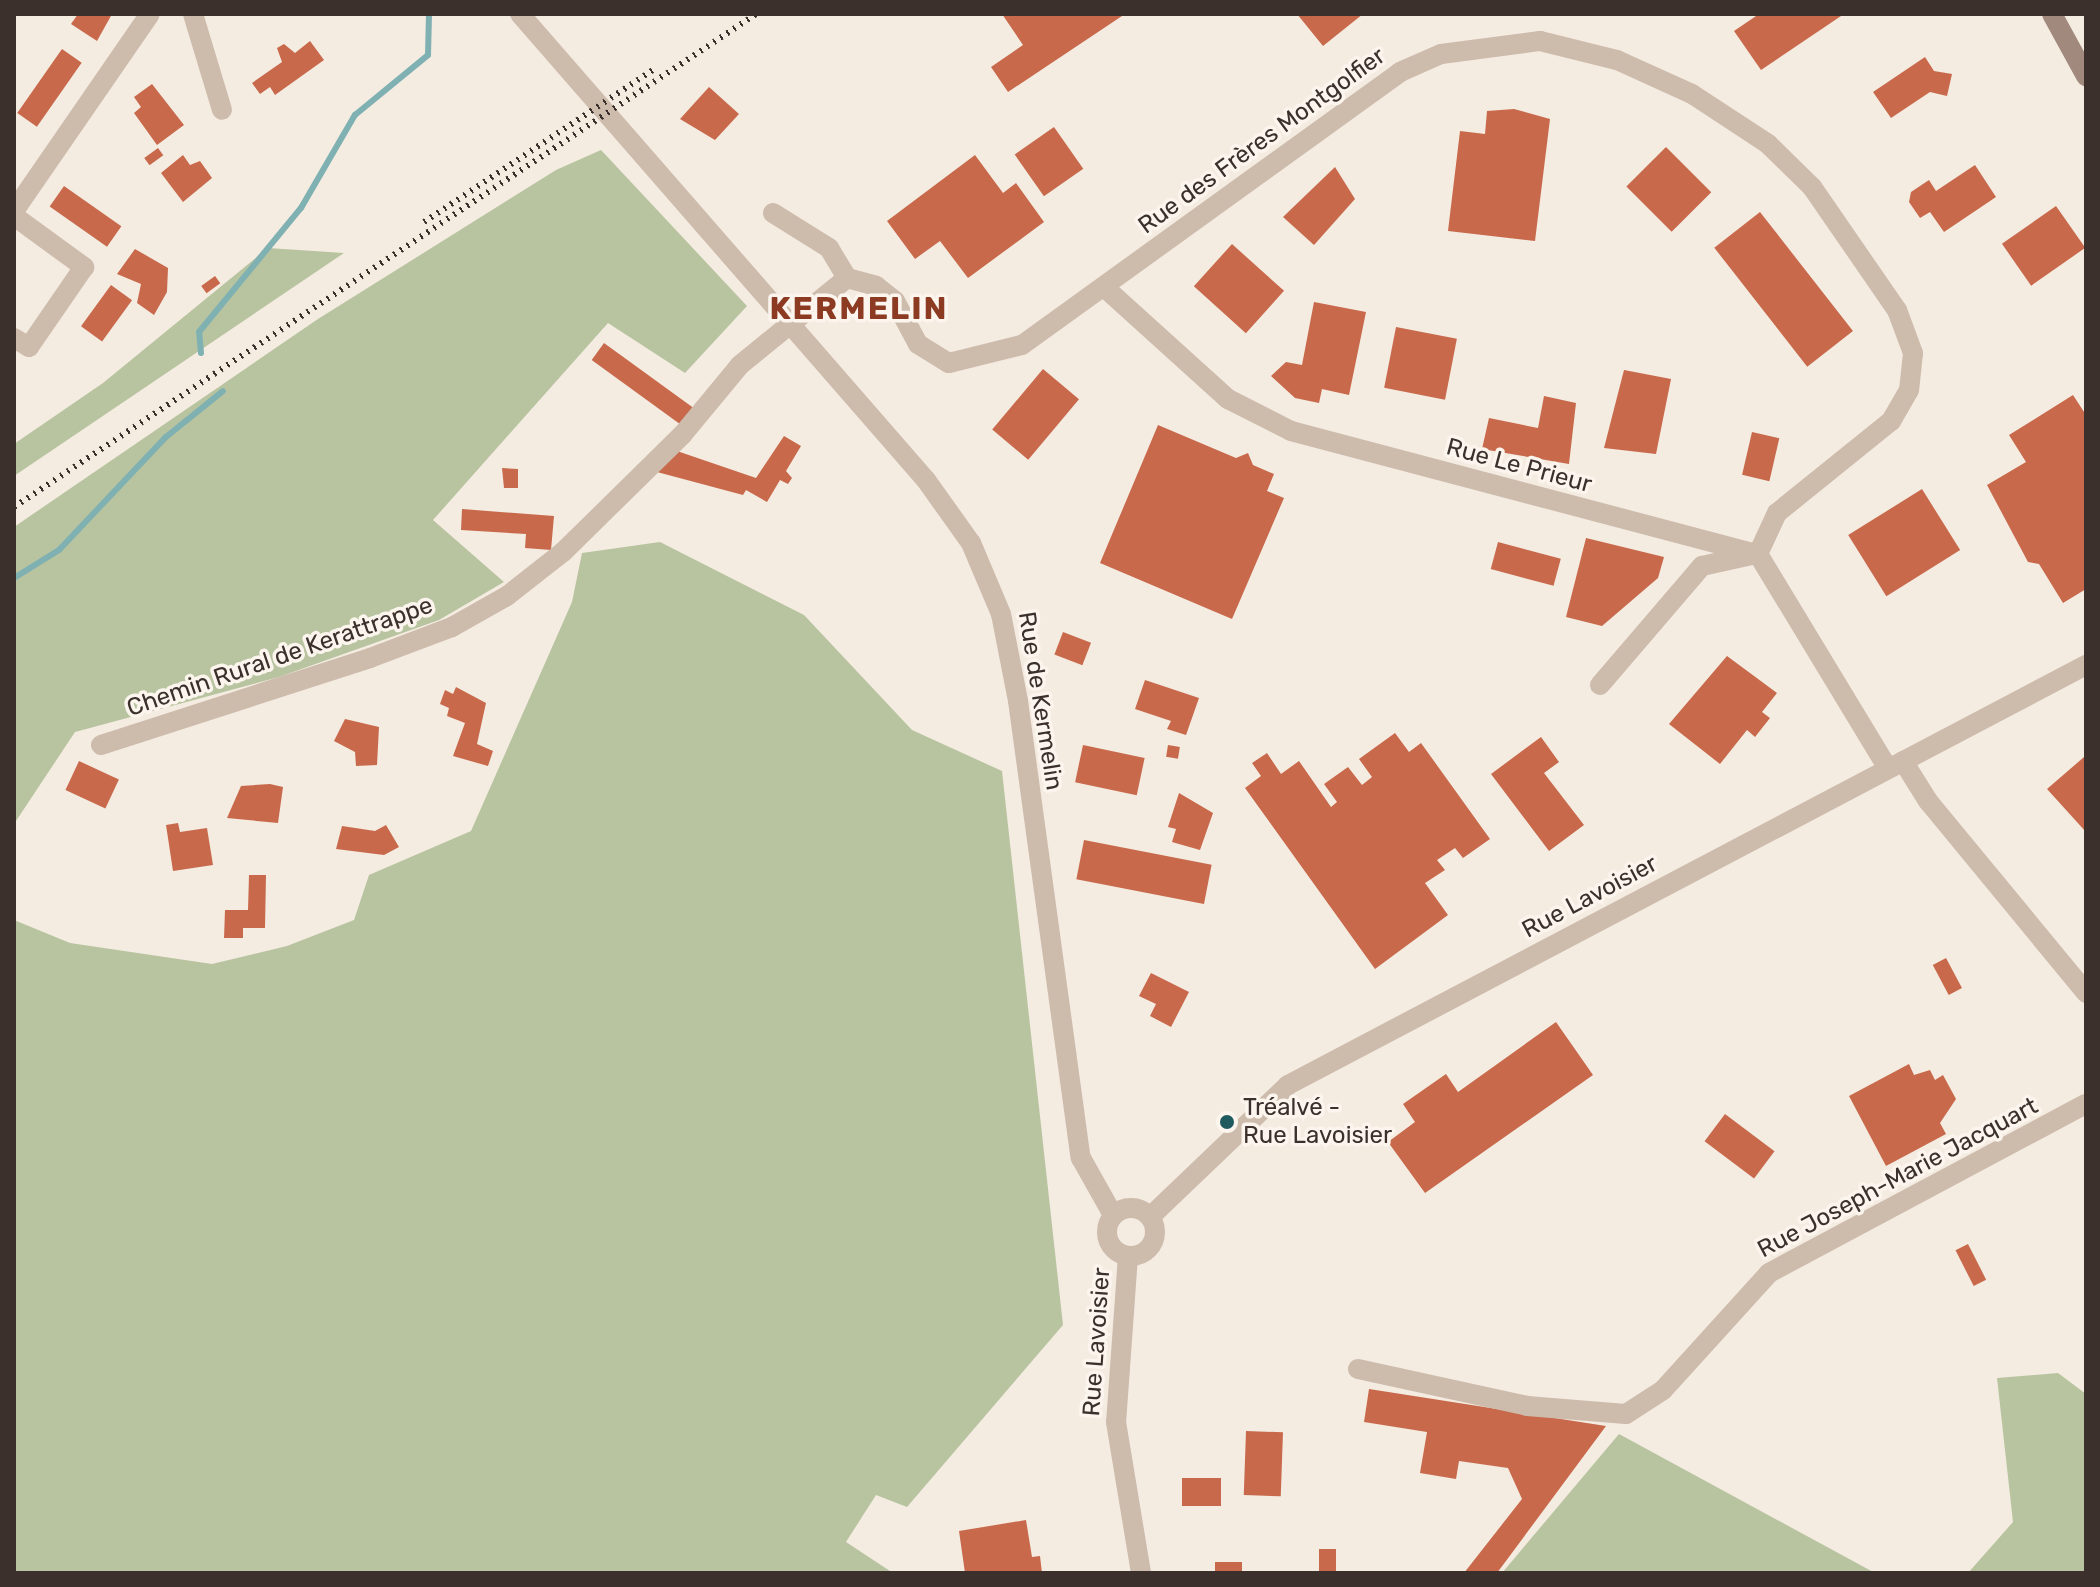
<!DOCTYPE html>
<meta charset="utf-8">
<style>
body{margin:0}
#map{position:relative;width:2100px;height:1587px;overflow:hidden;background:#f4ebe1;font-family:Rubik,sans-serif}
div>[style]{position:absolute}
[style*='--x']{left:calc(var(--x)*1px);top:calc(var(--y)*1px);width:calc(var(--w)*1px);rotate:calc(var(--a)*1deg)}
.green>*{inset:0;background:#b8c4a0}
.stream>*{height:6px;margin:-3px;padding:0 3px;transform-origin:3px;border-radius:3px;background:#7fb0b2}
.building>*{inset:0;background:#c8694b;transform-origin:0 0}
.street>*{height:20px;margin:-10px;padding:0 10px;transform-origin:10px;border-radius:10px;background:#cdbbac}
.street>.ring{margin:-10px;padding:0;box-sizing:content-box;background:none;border:20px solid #cdbbac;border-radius:50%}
.secondary>*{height:20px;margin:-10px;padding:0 10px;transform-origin:10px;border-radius:10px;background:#a18a7d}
.rail>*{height:6px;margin-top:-3px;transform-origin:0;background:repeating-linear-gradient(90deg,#3b302b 0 2px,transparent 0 8px)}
.dots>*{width:22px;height:22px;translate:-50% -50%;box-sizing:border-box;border:4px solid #fbf5ee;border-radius:50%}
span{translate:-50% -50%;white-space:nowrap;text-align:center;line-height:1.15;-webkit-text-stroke:7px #fbf5ee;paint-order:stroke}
.street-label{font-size:24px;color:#3b302b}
.poi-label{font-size:24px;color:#3b302b}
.left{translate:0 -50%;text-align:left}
.district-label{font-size:32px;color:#8c3b22;font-weight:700;letter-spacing:2px}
.frame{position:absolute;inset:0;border:16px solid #3b302b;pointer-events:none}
</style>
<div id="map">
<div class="green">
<i style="clip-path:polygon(601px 150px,747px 306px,685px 373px,608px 323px,433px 520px,504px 582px,439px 620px,279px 677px,75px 732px,14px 824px,14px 527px,318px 319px,556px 170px)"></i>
<i style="clip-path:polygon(268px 248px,344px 253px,14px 476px,14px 444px,103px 383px)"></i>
<i style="clip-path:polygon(660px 542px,804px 615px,912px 730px,1002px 771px,1063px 1325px,907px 1507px,876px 1495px,846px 1542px,893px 1573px,14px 1573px,14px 920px,70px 943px,212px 964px,287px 946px,354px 920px,369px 875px,471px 831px,572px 602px,582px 553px)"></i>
<i style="clip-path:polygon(2058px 1373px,2086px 1394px,2086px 1573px,1968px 1573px,2013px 1522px,1997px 1378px)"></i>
<i style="clip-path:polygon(1619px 1434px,1875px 1573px,1502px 1573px)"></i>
</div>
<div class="stream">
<i style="--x:201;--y:353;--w:21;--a:-95"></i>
<i style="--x:199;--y:332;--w:161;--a:-50.6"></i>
<i style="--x:301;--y:208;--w:108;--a:-59.9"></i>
<i style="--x:355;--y:115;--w:94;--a:-39.4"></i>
<i style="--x:428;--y:55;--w:41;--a:-88.6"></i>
<i style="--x:14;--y:578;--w:53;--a:-31.9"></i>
<i style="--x:59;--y:550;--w:156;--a:-46.6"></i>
<i style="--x:166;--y:437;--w:73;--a:-38.9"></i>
</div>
<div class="building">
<i style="clip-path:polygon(78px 14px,112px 14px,97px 41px,71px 24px)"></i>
<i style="clip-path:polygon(1002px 14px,1125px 14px,1008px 92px,991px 67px,1023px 45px)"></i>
<i style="clip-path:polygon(1297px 14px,1363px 14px,1323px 46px)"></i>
<i style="clip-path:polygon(1759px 14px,1844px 14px,1761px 70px,1734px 31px)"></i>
<i style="clip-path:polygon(310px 41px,324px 60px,275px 95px,270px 87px,260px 94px,252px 83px,282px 62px,277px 48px,284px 44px,295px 53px)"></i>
<i style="left:62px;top:49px;width:24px;height:78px;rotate:35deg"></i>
<i style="clip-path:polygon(1925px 57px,1934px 71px,1952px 74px,1947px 96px,1930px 92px,1891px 118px,1873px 92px)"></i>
<i style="clip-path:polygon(152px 84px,184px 125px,157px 145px,134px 113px,141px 107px,134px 97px)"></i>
<i style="clip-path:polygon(709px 87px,739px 114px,715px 140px,680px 119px)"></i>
<i style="clip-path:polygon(1514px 109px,1550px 119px,1535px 241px,1448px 231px,1460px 131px,1485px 134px,1487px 111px)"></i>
<i style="left:1054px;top:127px;width:51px;height:48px;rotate:55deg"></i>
<i style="left:1666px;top:147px;width:64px;height:56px;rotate:45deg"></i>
<i style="left:158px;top:148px;width:9px;height:17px;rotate:54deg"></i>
<i style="clip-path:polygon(183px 155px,190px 165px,200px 161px,212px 178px,183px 202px,161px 173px)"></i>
<i style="clip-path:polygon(975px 155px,1003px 193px,1016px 183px,1044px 222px,968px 278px,940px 241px,915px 259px,887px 221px)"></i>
<i style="clip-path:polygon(1975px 165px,1996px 197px,1944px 232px,1930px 212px,1920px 218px,1909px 202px,1911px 192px,1929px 180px,1936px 191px)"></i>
<i style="clip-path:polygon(1335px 167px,1355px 199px,1314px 245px,1283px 217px)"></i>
<i style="left:64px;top:186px;width:70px;height:25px;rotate:35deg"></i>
<i style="left:2056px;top:206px;width:51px;height:66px;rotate:55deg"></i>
<i style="left:1760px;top:212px;width:151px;height:58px;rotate:52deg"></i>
<i style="left:1232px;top:244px;width:70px;height:57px;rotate:42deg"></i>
<i style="clip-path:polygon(135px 249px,168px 268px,167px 292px,154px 315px,137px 303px,141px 284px,117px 274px)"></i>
<i style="left:215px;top:276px;width:9px;height:17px;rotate:54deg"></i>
<i style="left:111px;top:285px;width:26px;height:51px;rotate:36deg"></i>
<i style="clip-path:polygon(1314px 302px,1366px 312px,1349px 395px,1322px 389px,1319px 403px,1295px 398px,1271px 376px,1286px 362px,1302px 365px)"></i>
<i style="left:1396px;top:327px;width:62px;height:62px;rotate:11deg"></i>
<i style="left:604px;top:343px;width:112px;height:21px;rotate:36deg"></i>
<i style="left:1043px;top:369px;width:47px;height:79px;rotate:40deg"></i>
<i style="clip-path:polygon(1624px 370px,1671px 379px,1656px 454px,1604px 448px)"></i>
<i style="clip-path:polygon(2073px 395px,2086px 415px,2086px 589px,2063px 603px,2039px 564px,2028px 562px,1987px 485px,2026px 462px,2009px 435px)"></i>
<i style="clip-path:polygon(1544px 396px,1576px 403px,1569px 464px,1482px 449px,1489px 418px,1538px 428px)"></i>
<i style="clip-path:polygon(1158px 425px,1236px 458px,1248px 453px,1253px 465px,1274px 474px,1267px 491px,1284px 498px,1232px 619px,1100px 563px)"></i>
<i style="left:1752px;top:432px;width:28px;height:44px;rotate:13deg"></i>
<i style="clip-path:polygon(784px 436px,801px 446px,786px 471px,792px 478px,788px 484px,780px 480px,767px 502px,746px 490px,743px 495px,657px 472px,677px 451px,756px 478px)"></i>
<i style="clip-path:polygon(502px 468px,518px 469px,518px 488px,504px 488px)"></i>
<i style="left:1922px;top:489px;width:72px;height:87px;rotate:58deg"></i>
<i style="clip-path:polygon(462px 509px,554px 516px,551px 550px,525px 548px,526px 534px,461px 530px)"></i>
<i style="clip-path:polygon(1586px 538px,1664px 557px,1658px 578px,1602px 626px,1566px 617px)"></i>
<i style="left:1498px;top:542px;width:65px;height:28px;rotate:15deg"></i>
<i style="left:1063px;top:632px;width:30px;height:24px;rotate:21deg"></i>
<i style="clip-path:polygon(1727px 656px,1777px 693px,1762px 712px,1770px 718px,1755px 737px,1747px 730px,1720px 764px,1669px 724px)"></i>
<i style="clip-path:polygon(1145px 680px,1199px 698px,1186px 735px,1167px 729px,1171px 721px,1135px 709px)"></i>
<i style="clip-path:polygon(456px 687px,486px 703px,477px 744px,493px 751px,488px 766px,453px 756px,465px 723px,447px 716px,449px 708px,440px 704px,445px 690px,453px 694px)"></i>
<i style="clip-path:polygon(345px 719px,379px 727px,377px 765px,356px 766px,355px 752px,334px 741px)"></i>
<i style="clip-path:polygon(1395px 733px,1409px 752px,1421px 743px,1490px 839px,1463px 858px,1455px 848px,1437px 860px,1445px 870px,1425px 883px,1448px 915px,1375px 969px,1245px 788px,1261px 776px,1252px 763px,1267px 753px,1281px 774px,1299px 761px,1331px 807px,1337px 802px,1324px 784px,1348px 767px,1362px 785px,1372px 777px,1359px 759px)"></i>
<i style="clip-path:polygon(1541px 737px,1559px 762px,1544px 773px,1584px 825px,1549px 851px,1491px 774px)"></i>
<i style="left:1083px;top:745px;width:63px;height:38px;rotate:12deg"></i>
<i style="left:1168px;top:745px;width:12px;height:12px;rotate:9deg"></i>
<i style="clip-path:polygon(2084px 757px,2086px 760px,2086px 832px,2047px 789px)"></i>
<i style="left:79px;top:761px;width:44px;height:32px;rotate:25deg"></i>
<i style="clip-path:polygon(270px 784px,283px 787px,278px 823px,227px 818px,241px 786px)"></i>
<i style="clip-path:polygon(1179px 793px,1213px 813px,1200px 850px,1172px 842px,1176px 829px,1168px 827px)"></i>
<i style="clip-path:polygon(178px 823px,180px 832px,207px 828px,213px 865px,173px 871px,166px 825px)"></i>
<i style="clip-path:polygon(386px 825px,399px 847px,384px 855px,336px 849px,342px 826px,375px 831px)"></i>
<i style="left:1084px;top:840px;width:130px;height:40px;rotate:11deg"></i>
<i style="clip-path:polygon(249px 875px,266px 875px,265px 928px,243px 928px,243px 938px,224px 938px,225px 910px,248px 910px)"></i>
<i style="left:1946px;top:958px;width:34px;height:15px;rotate:62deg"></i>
<i style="clip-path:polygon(1151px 973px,1189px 992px,1171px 1027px,1150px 1016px,1156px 1004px,1139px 996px)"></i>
<i style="clip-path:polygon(1556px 1022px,1593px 1075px,1425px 1193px,1388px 1142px,1415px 1122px,1403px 1104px,1446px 1074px,1458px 1092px)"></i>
<i style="clip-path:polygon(1909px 1064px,1914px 1075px,1930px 1070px,1935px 1080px,1943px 1075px,1956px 1099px,1940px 1123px,1946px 1134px,1886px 1166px,1849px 1096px)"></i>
<i style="left:1725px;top:1114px;width:62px;height:34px;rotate:37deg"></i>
<i style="left:1968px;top:1244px;width:40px;height:14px;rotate:63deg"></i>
<i style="clip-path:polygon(1369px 1389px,1606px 1426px,1497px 1573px,1464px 1573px,1522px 1499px,1508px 1468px,1459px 1461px,1456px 1479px,1420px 1473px,1427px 1432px,1364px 1422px)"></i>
<i style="left:1246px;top:1431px;width:37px;height:64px;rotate:2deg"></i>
<i style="left:1182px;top:1478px;width:39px;height:28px"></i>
<i style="clip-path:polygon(1026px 1520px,1032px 1557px,1040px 1556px,1042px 1573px,965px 1573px,959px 1531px)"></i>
<i style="left:1319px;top:1549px;width:17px;height:24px"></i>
<i style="left:1215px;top:1562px;width:27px;height:11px"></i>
</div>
<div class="street">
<i style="--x:193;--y:14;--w:100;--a:73.2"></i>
<i style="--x:520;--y:14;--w:618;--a:48.94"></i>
<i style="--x:926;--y:480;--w:77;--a:54.5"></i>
<i style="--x:971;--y:543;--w:77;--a:67.1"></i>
<i style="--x:1001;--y:614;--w:89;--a:78.9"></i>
<i style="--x:1018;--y:701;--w:461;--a:82.2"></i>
<i style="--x:1081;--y:1158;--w:65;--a:60.7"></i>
<i style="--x:14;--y:211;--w:239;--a:-55.4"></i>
<i style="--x:773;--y:213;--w:66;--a:32"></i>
<i style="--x:829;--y:248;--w:35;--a:59"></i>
<i style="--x:14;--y:216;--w:87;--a:36.1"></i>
<i style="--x:84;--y:267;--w:97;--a:124.5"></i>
<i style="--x:29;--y:347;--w:17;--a:-149"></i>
<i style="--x:1104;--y:287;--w:167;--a:42.1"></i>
<i style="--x:1228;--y:399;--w:71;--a:26.9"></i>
<i style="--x:1291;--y:431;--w:483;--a:14.8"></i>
<i style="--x:1600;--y:685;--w:157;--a:-49.4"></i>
<i style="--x:1702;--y:566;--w:51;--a:-12.4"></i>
<i style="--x:101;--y:745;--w:283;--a:-17.9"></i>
<i style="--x:370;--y:658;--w:88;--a:-20.7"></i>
<i style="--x:452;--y:627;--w:63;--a:-29.4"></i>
<i style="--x:507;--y:596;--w:71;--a:-38.2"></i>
<i style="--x:563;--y:552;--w:168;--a:-44.5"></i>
<i style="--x:683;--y:434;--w:89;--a:-50.4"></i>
<i style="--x:740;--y:365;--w:138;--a:-39.1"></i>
<i style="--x:847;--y:278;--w:30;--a:15"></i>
<i style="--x:876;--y:286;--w:24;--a:38"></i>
<i style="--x:895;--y:301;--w:49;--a:61.9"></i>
<i style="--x:918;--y:344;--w:36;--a:32"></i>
<i style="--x:949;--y:363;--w:75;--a:-13.9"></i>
<i style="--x:1022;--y:345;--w:466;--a:-35.8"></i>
<i style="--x:1400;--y:72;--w:45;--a:-23.7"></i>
<i style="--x:1441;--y:54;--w:100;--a:-7.5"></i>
<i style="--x:1540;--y:41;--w:79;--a:13.9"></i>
<i style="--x:1617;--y:60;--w:82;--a:24.4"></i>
<i style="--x:1692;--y:94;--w:91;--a:33.3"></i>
<i style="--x:1768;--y:144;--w:62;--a:44.3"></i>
<i style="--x:1812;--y:187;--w:150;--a:55.4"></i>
<i style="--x:1897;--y:310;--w:46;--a:69.6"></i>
<i style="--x:1913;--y:353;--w:37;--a:96"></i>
<i style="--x:1909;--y:390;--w:36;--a:120"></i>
<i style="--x:1891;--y:421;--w:146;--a:141.1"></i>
<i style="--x:1777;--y:513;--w:45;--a:114.9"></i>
<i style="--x:1758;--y:554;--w:251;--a:58.8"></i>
<i style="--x:1903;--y:761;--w:47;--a:58"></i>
<i style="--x:1928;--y:801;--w:249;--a:50.5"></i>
<i class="ring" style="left:1107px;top:1208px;width:28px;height:28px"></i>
<i style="--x:1150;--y:1217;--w:191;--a:-43.7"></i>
<i style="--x:1288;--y:1085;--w:902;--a:-27.76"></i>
<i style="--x:1128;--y:1256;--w:166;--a:94.1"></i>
<i style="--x:1116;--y:1422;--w:153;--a:80.6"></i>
<i style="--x:1358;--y:1369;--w:173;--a:12.3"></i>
<i style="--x:1527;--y:1406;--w:99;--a:4.6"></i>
<i style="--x:1626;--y:1414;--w:44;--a:-33"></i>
<i style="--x:1663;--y:1390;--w:158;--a:-47.8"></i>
<i style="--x:1769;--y:1273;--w:359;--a:-28.1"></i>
</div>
<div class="secondary">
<i style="--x:2052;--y:14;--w:71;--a:61.3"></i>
</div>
<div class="rail">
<i style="--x:424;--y:222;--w:276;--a:-33.6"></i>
<i style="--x:14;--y:507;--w:891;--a:-33.6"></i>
</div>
<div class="dots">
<i style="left:1227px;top:1122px;background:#1f5a5e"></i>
</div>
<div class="street-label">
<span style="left:1262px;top:141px;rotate:-36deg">Rue des Frères Montgolfier</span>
<span style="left:1519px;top:466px;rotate:15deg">Rue Le Prieur</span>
<span style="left:280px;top:657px;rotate:-19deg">Chemin Rural de Kerattrappe</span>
<span style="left:1040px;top:701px;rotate:81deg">Rue de Kermelin</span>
<span style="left:1590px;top:897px;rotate:-28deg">Rue Lavoisier</span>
<span style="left:1898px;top:1178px;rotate:-28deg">Rue Joseph-Marie Jacquart</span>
<span style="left:1097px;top:1342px;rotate:-86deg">Rue Lavoisier</span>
</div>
<div class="poi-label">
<span class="left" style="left:1243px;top:1122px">Tréalvé -<br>Rue Lavoisier</span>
</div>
<div class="district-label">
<span style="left:859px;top:308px">KERMELIN</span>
</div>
<div class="frame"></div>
</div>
